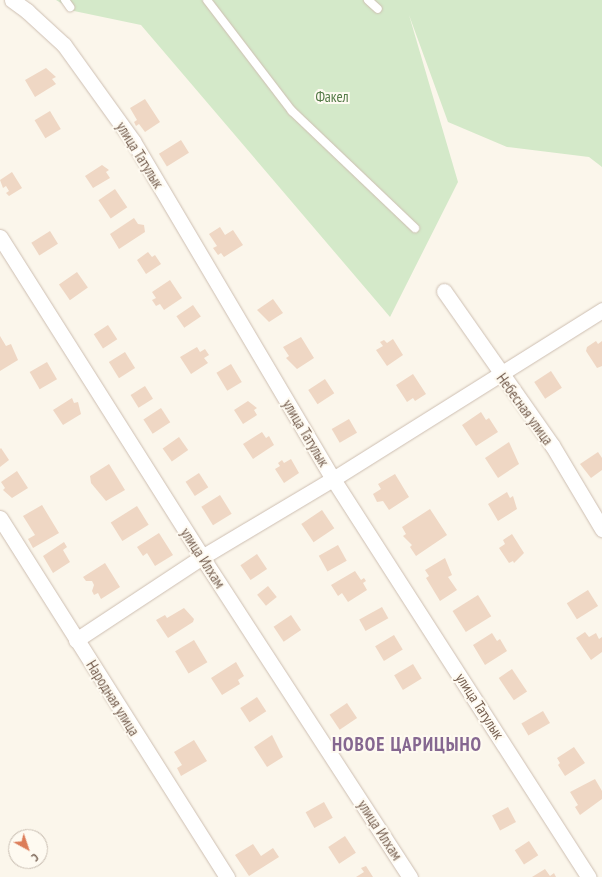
<!DOCTYPE html>
<meta charset="utf-8">
<style>
body{margin:0}
#map{position:relative;width:602px;height:877px;overflow:hidden;background:#fbf6eb;font-family:"PT Sans Narrow",sans-serif}
div>[style]{position:absolute}
[style*='--x']{left:calc(var(--x)*1px);top:calc(var(--y)*1px);width:calc(var(--w)*1px);rotate:calc(var(--a)*1deg)}
.green>*{inset:0;background:#d4e9c9}
.building>*{inset:0;background:#efd7c4;transform-origin:0 0}
.roads{filter:drop-shadow(0 0 1px #cdbeb1) drop-shadow(0 0 1px #cdbeb1)}
.lane>*{height:8px;margin:-4px;padding:0 4px;transform-origin:4px;border-radius:4px;background:#fff}
.street>*{height:15px;margin:-7.5px;padding:0 7.5px;transform-origin:7.5px;border-radius:7.5px;background:#fff}
span{translate:-50% -50%;white-space:nowrap;text-align:center;line-height:1.15;-webkit-text-stroke:4px #fefaf1;paint-order:stroke}
.park-label{font-size:15px;color:#547a47}
.street-label{font-size:15px;color:#755e4f}
.district-label{font-size:19px;color:#856790;font-weight:700;letter-spacing:1px}
.north{position:absolute;left:8px;top:829px;width:40px;height:40px;box-sizing:border-box;background:#fefaf1;border:1px solid #c7bcb0;border-radius:50%;rotate:140deg;font-size:11px;font-weight:700;line-height:16px;text-align:center;color:#755e4f}
.north::after{content:'';display:block;margin:auto;width:14px;height:18px;background:#dc7d59;clip-path:polygon(50% 0,100% 100%,50% 72%,0 100%)}
</style>
<div id="map">
<div class="green">
<i style="clip-path:polygon(56px 0,602px 0,602px 167px,589px 157px,507px 147px,448px 122px,409px 15px,458px 182px,390px 317px,141px 25px,74px 11px)"></i>
</div>
<div class="building">
<i style="clip-path:polygon(46px 68px,56px 77px,52px 79px,56px 84px,35px 97px,25px 80px)"></i>
<i style="clip-path:polygon(145px 99px,160px 122px,145px 132px,139px 124px,136px 126px,134px 122px,137px 120px,130px 108px)"></i>
<i style="left:50px;top:111px;width:21px;height:18px;rotate:59deg"></i>
<i style="left:181px;top:140px;width:15px;height:26px;rotate:58deg"></i>
<i style="clip-path:polygon(102px 165px,109px 170px,106px 172px,110px 178px,93px 188px,85px 176px)"></i>
<i style="clip-path:polygon(12px 172px,22px 188px,9px 196px,6px 193px,9px 191px,6px 186px,3px 188px,0 180px)"></i>
<i style="left:115px;top:189px;width:22px;height:20px;rotate:56deg"></i>
<i style="clip-path:polygon(134px 218px,138px 224px,144px 225px,145px 232px,119px 249px,110px 234px)"></i>
<i style="clip-path:polygon(220px 227px,225px 235px,233px 230px,243px 245px,224px 257px,221px 253px,218px 255px,213px 248px,217px 246px,209px 234px)"></i>
<i style="left:50px;top:231px;width:15px;height:22px;rotate:58deg"></i>
<i style="clip-path:polygon(148px 252px,152px 257px,155px 255px,161px 264px,146px 274px,137px 260px)"></i>
<i style="left:77px;top:272px;width:19px;height:22px;rotate:55deg"></i>
<i style="clip-path:polygon(170px 280px,182px 298px,164px 310px,160px 304px,156px 306px,152px 300px,156px 298px,152px 292px)"></i>
<i style="clip-path:polygon(273px 299px,283px 313px,269px 322px,257px 310px)"></i>
<i style="left:193px;top:305px;width:14px;height:20px;rotate:56deg"></i>
<i style="left:108px;top:325px;width:17px;height:17px;rotate:57deg"></i>
<i style="clip-path:polygon(0 336px,6px 346px,11px 344px,18px 360px,0 371px)"></i>
<i style="clip-path:polygon(301px 337px,314px 358px,297px 369px,286px 358px,289px 356px,283px 347px)"></i>
<i style="clip-path:polygon(393px 339px,403px 355px,387px 366px,376px 350px,383px 346px,380px 342px,384px 340px,387px 343px)"></i>
<i style="clip-path:polygon(596px 341px,598px 344px,602px 341px,602px 366px,597px 368px,586px 351px,587px 347px)"></i>
<i style="clip-path:polygon(197px 347px,200px 352px,205px 349px,209px 355px,204px 358px,208px 363px,191px 374px,180px 357px)"></i>
<i style="left:125px;top:352px;width:19px;height:19px;rotate:58deg"></i>
<i style="left:47px;top:362px;width:20px;height:20px;rotate:60deg"></i>
<i style="left:231px;top:364px;width:21px;height:17px;rotate:59deg"></i>
<i style="left:551px;top:371px;width:20px;height:20px;rotate:57deg"></i>
<i style="clip-path:polygon(413px 374px,426px 394px,415px 401px,413px 398px,407px 402px,396px 385px)"></i>
<i style="left:325px;top:379px;width:17px;height:20px;rotate:57deg"></i>
<i style="left:145px;top:386px;width:15px;height:17px;rotate:58deg"></i>
<i style="clip-path:polygon(72px 398px,74px 403px,78px 402px,81px 414px,63px 425px,53px 410px)"></i>
<i style="clip-path:polygon(248px 401px,257px 408px,254px 410px,257px 415px,243px 424px,234px 410px)"></i>
<i style="left:161px;top:408px;width:17px;height:21px;rotate:57deg"></i>
<i style="clip-path:polygon(481px 412px,486px 420px,489px 418px,498px 432px,476px 446px,462px 425px)"></i>
<i style="left:349px;top:419px;width:16px;height:20px;rotate:60deg"></i>
<i style="clip-path:polygon(262px 432px,266px 438px,269px 436px,274px 445px,253px 459px,243px 444px)"></i>
<i style="left:179px;top:437px;width:16px;height:20px;rotate:55deg"></i>
<i style="clip-path:polygon(509px 442px,519px 464px,498px 478px,485px 458px)"></i>
<i style="clip-path:polygon(1px 448px,9px 460px,0 467px,0 449px)"></i>
<i style="clip-path:polygon(598px 452px,602px 458px,602px 470px,591px 478px,580px 464px)"></i>
<i style="clip-path:polygon(291px 459px,299px 473px,284px 483px,275px 469px,280px 466px,278px 463px,282px 460px,284px 463px)"></i>
<i style="clip-path:polygon(109px 464px,125px 490px,106px 501px,91px 483px,90px 476px)"></i>
<i style="clip-path:polygon(17px 471px,28px 488px,12px 498px,3px 490px,5px 488px,1px 482px)"></i>
<i style="left:199px;top:473px;width:17px;height:16px;rotate:57deg"></i>
<i style="clip-path:polygon(395px 474px,409px 497px,389px 510px,383px 501px,377px 502px,373px 494px,381px 489px,378px 484px)"></i>
<i style="clip-path:polygon(507px 492px,510px 498px,513px 496px,517px 509px,498px 521px,488px 504px)"></i>
<i style="left:220px;top:495px;width:22px;height:22px;rotate:58deg"></i>
<i style="clip-path:polygon(42px 505px,59px 533px,33px 548px,28px 539px,35px 535px,23px 516px)"></i>
<i style="left:137px;top:506px;width:22px;height:31px;rotate:58deg"></i>
<i style="clip-path:polygon(430px 509px,447px 535px,416px 556px,410px 547px,412px 545px,403px 536px,406px 534px,402px 527px)"></i>
<i style="left:322px;top:510px;width:22px;height:25px;rotate:56deg"></i>
<i style="clip-path:polygon(159px 533px,173px 555px,155px 566px,147px 553px,143px 556px,137px 547px)"></i>
<i style="clip-path:polygon(512px 534px,524px 553px,514px 563px,513px 561px,509px 563px,499px 548px,505px 544px,503px 540px)"></i>
<i style="clip-path:polygon(64px 542px,67px 547px,63px 550px,70px 562px,53px 573px,43px 556px)"></i>
<i style="left:338px;top:545px;width:18px;height:22px;rotate:61deg"></i>
<i style="left:257px;top:554px;width:18px;height:20px;rotate:56deg"></i>
<i style="clip-path:polygon(445px 558px,452px 575px,448px 577px,457px 590px,440px 601px,426px 578px,429px 576px,425px 570px)"></i>
<i style="clip-path:polygon(105px 563px,120px 587px,101px 599px,98px 593px,94px 595px,92px 591px,94px 585px,92px 581px,86px 581px,83px 577px)"></i>
<i style="clip-path:polygon(355px 571px,361px 580px,364px 578px,366px 581px,363px 583px,367px 590px,348px 602px,342px 593px,338px 596px,331px 585px)"></i>
<i style="left:268px;top:586px;width:14px;height:14px;rotate:51deg"></i>
<i style="left:588px;top:590px;width:19px;height:25px;rotate:58deg"></i>
<i style="left:478px;top:595px;width:25px;height:30px;rotate:58deg"></i>
<i style="left:382px;top:607px;width:13px;height:26px;rotate:61deg"></i>
<i style="clip-path:polygon(184px 608px,194px 619px,193px 622px,168px 638px,156px 620px,165px 615px,167px 618px)"></i>
<i style="left:291px;top:615px;width:18px;height:21px;rotate:56deg"></i>
<i style="clip-path:polygon(585px 632px,589px 637px,596px 633px,599px 639px,602px 637px,602px 652px,591px 660px,576px 638px)"></i>
<i style="clip-path:polygon(492px 633px,497px 641px,500px 639px,507px 651px,485px 665px,473px 645px)"></i>
<i style="left:394px;top:635px;width:17px;height:22px;rotate:59deg"></i>
<i style="left:194px;top:640px;width:26px;height:22px;rotate:59deg"></i>
<i style="clip-path:polygon(236px 662px,244px 676px,238px 680px,240px 684px,222px 695px,211px 678px)"></i>
<i style="left:413px;top:664px;width:17px;height:22px;rotate:59deg"></i>
<i style="left:512px;top:669px;width:27px;height:16px;rotate:56deg"></i>
<i style="left:257px;top:697px;width:17px;height:20px;rotate:57deg"></i>
<i style="left:347px;top:703px;width:18px;height:21px;rotate:56deg"></i>
<i style="left:543px;top:711px;width:14px;height:25px;rotate:60deg"></i>
<i style="clip-path:polygon(272px 735px,283px 757px,267px 767px,254px 747px)"></i>
<i style="clip-path:polygon(194px 740px,207px 761px,181px 776px,177px 768px,182px 765px,174px 752px)"></i>
<i style="clip-path:polygon(574px 747px,585px 763px,565px 776px,558px 765px,560px 763px,557px 758px)"></i>
<i style="clip-path:polygon(595px 779px,602px 791px,602px 799px,580px 815px,575px 807px,578px 805px,570px 792px)"></i>
<i style="left:324px;top:802px;width:18px;height:21px;rotate:61deg"></i>
<i style="left:508px;top:807px;width:17px;height:18px;rotate:62deg"></i>
<i style="left:345px;top:836px;width:20px;height:20px;rotate:57deg"></i>
<i style="left:529px;top:841px;width:17px;height:17px;rotate:57deg"></i>
<i style="clip-path:polygon(253px 844px,261px 856px,273px 848px,279px 857px,249px 876px,235px 855px)"></i>
<i style="clip-path:polygon(366px 866px,373px 877px,356px 877px,364px 872px,361px 868px)"></i>
<i style="clip-path:polygon(545px 869px,550px 876px,554px 873px,556px 877px,532px 877px)"></i>
</div>
<div class="roads">
<div class="lane">
<i style="--x:65;--y:0;--w:9;--a:54"></i>
<i style="--x:207;--y:0;--w:140;--a:52.6"></i>
<i style="--x:292;--y:111;--w:170;--a:43.6"></i>
<i style="--x:368;--y:0;--w:13;--a:42"></i>
</div>
<div class="street">
<i style="--x:12;--y:0;--w:19;--a:36"></i>
<i style="--x:27;--y:11;--w:50;--a:42.6"></i>
<i style="--x:64;--y:45;--w:118;--a:54.3"></i>
<i style="--x:133;--y:141;--w:393;--a:59.4"></i>
<i style="--x:333;--y:479;--w:473;--a:57.3"></i>
<i style="--x:0;--y:237;--w:378;--a:57.7"></i>
<i style="--x:202;--y:557;--w:382;--a:57"></i>
<i style="--x:444;--y:291;--w:188;--a:55"></i>
<i style="--x:552;--y:445;--w:98;--a:59.2"></i>
<i style="--x:0;--y:518;--w:425;--a:57.7"></i>
<i style="--x:76;--y:640;--w:151;--a:-33.4"></i>
<i style="--x:202;--y:557;--w:152;--a:-30.8"></i>
<i style="--x:333;--y:479;--w:318;--a:-32.1"></i>
</div>
</div>
<div class="park-label">
<span style="left:332px;top:97px">Факел</span>
</div>
<div class="street-label">
<span style="left:140px;top:155px;rotate:58deg">улица Татулык</span>
<span style="left:525px;top:409px;rotate:54deg">Небесная улица</span>
<span style="left:306px;top:433px;rotate:59deg">улица Татулык</span>
<span style="left:203px;top:558px;rotate:57deg">улица Илхам</span>
<span style="left:113px;top:698px;rotate:58deg">Народная улица</span>
<span style="left:480px;top:706px;rotate:57deg">улица Татулык</span>
<span style="left:380px;top:830px;rotate:57deg">улица Илхам</span>
</div>
<div class="district-label">
<span style="left:407px;top:745px">НОВОЕ ЦАРИЦЫНО</span>
</div>
<div class="north">С</div>
</div>
